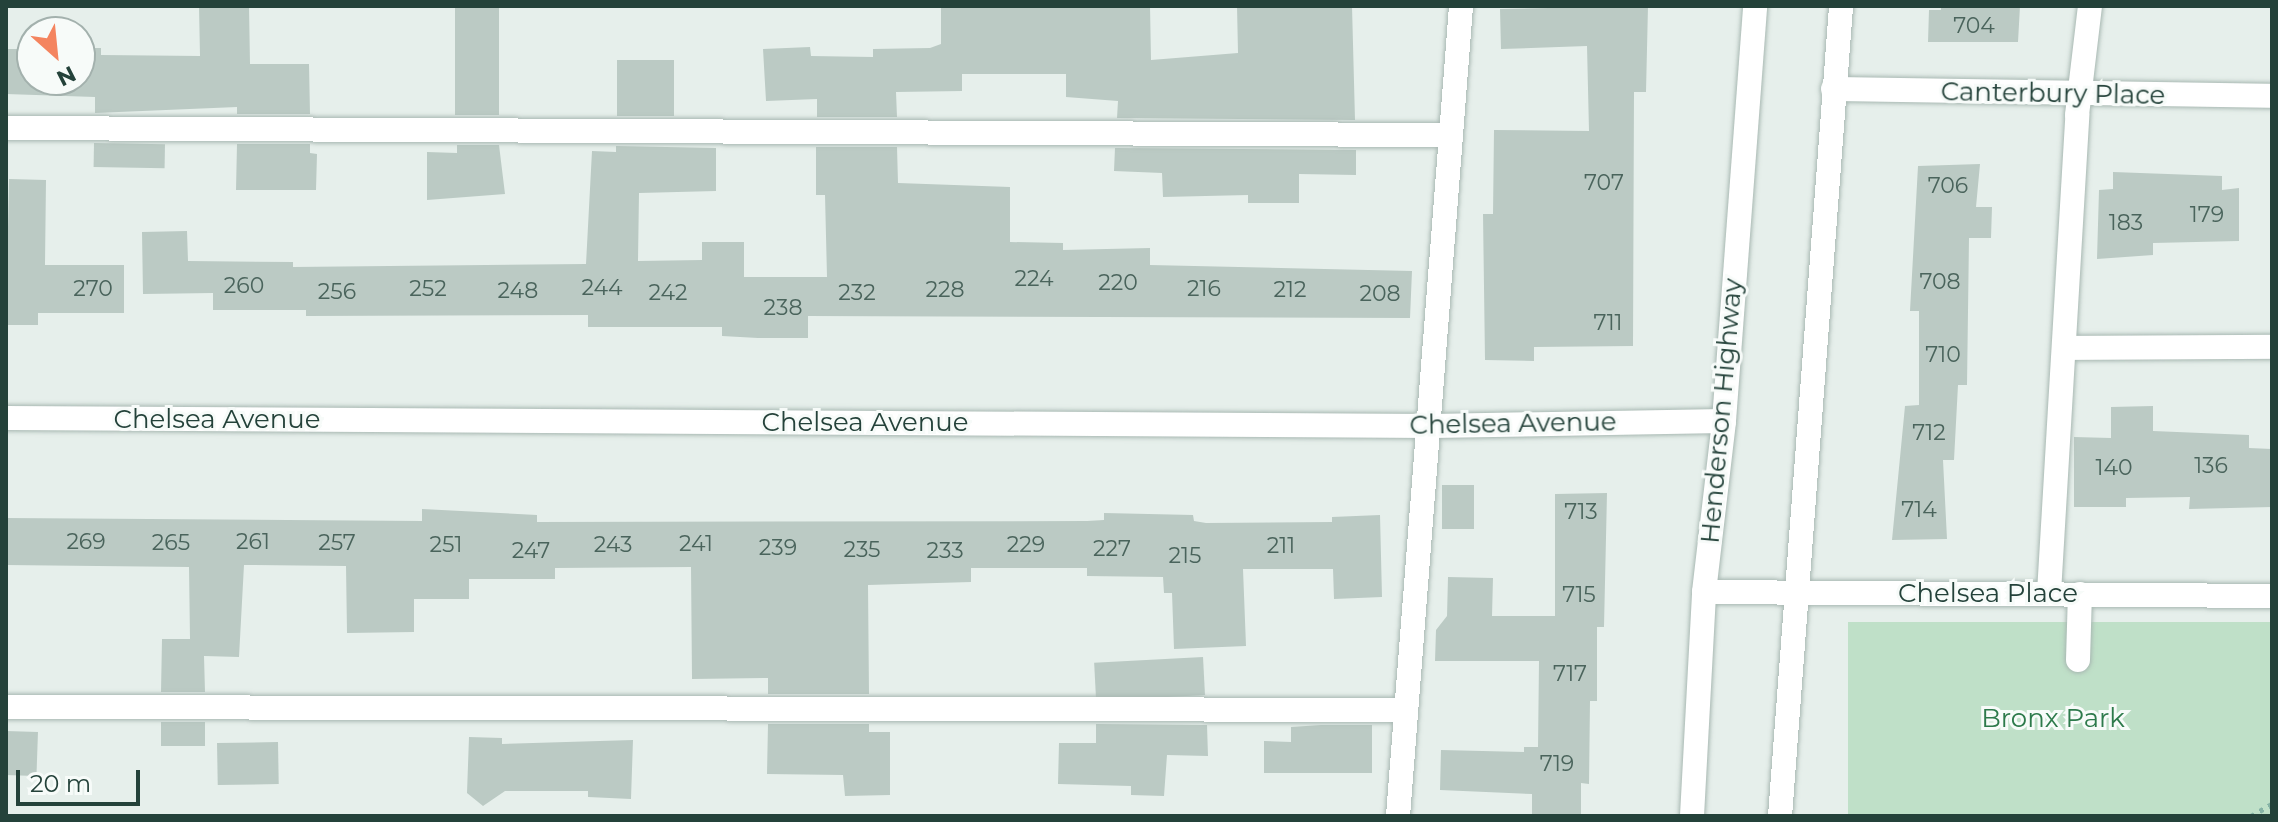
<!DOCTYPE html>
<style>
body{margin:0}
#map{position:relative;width:2278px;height:822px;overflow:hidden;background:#e6efeb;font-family:Montserrat,sans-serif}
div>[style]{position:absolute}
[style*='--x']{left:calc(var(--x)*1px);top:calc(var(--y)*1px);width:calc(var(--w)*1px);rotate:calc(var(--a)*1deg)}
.green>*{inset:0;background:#bfe0c8;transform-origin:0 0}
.building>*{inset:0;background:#bbcac4;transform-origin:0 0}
.path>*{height:5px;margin-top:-2.5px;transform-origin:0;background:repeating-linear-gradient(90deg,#86b3a5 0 4px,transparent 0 10px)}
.roads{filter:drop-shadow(0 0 2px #a8b8b2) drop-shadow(0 0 2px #a8b8b2)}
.service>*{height:24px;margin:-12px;padding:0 12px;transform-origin:12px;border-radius:12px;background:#fff}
.minor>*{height:24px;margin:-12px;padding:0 12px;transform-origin:12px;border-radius:12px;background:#fff}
.secondary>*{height:24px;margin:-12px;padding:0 12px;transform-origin:12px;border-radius:12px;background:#fff}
span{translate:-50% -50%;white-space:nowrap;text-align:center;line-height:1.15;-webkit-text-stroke:6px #f7fbf9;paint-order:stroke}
.number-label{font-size:22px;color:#4a645c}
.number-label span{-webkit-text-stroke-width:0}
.street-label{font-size:26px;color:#24423a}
.park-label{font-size:26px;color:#2d7a4b}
.frame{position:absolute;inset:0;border:8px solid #24423a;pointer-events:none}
.north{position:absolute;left:16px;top:16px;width:80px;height:80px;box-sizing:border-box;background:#f7fbf9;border:2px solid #a3b1ad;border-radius:50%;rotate:153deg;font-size:22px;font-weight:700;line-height:32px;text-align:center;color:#24423a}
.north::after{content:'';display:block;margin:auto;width:28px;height:36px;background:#f4845f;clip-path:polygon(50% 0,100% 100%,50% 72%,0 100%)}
.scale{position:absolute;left:16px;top:770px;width:124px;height:36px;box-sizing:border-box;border:4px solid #24423a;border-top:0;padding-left:10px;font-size:24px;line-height:28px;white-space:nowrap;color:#24423a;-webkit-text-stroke:6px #f7fbf9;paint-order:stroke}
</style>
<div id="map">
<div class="green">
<i style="left:1848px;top:622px;width:424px;height:195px"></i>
</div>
<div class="building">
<i style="clip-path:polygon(199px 6px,249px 6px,250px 64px,309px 64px,310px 114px,237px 114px,237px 107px,95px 113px,95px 97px,6px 94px,6px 49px,32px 49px,32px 80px,80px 80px,80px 48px,101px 48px,101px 55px,200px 56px)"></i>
<i style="left:455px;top:6px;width:44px;height:109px"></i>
<i style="clip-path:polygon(941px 6px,1150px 6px,1151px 60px,1238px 53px,1237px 6px,1352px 6px,1355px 120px,1117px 118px,1118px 101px,1066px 97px,1066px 74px,962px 74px,962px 91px,896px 92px,897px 117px,817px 117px,817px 99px,766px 101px,763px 49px,810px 47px,811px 56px,873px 57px,873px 49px,930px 48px,941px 44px)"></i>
<i style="clip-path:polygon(1648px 6px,1646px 92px,1634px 92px,1633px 346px,1534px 347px,1534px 361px,1485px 360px,1483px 214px,1493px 214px,1494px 130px,1589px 131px,1587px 46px,1501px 49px,1500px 9px)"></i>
<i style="clip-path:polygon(1941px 6px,2020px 6px,2018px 42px,1928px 42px,1929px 10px,1941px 10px)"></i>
<i style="left:617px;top:60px;width:57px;height:56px"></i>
<i style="left:94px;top:143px;width:71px;height:24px;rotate:1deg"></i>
<i style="clip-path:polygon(237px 144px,310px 144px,310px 153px,317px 154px,316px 190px,236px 190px)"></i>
<i style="clip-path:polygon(457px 145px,499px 145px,505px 194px,427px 200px,427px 152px,457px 153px)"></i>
<i style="clip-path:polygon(616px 146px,716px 148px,716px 191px,639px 193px,638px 261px,702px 260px,702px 242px,744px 242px,744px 277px,827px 277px,825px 195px,816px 195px,816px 147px,897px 147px,898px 183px,1010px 187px,1010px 242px,1063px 243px,1063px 250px,1150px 248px,1150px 265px,1412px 271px,1410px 318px,808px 316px,808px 338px,758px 338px,722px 336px,722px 327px,588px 327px,588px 315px,306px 316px,306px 310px,213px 310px,213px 293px,143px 294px,142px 232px,187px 231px,188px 261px,293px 262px,293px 267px,586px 264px,592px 151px,616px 152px)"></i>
<i style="clip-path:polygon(1115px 148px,1356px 150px,1356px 175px,1299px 174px,1299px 203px,1248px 203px,1248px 195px,1163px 197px,1162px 173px,1114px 171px)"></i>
<i style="clip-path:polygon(1980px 164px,1976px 207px,1992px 207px,1991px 238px,1969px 238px,1967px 385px,1958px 385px,1954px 460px,1943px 460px,1947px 539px,1892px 540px,1905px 406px,1919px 405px,1919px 311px,1910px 311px,1918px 166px)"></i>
<i style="clip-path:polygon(2113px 172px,2222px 176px,2222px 190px,2239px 188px,2239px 241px,2153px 243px,2153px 255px,2097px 259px,2099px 190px,2113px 189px)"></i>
<i style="clip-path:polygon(9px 179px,46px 180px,45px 265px,124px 265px,124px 313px,38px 313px,38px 325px,6px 325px)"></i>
<i style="clip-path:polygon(2153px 406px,2153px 431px,2249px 435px,2249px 448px,2272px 449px,2272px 507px,2189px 509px,2190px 497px,2126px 498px,2126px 507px,2074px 507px,2074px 437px,2111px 438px,2111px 407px)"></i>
<i style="left:1442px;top:485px;width:32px;height:44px"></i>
<i style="clip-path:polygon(1607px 493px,1604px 627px,1597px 627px,1597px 701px,1590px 701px,1589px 784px,1581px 783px,1581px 816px,1532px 816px,1532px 794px,1440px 790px,1441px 750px,1524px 752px,1524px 747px,1538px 747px,1539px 661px,1435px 661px,1436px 630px,1447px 616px,1448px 577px,1493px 578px,1492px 616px,1555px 616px,1555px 494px)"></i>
<i style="clip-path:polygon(422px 509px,537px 515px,537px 522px,1087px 521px,1104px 520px,1104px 513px,1193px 515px,1194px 521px,1206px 523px,1332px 522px,1332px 517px,1380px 515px,1382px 597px,1334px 599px,1333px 569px,1243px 569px,1246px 646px,1174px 649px,1172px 593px,1164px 593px,1163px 577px,1087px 576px,1087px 568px,971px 568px,971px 582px,868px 585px,869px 694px,768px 694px,768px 678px,692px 679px,691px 567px,555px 568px,555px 579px,469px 579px,469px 599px,414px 599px,414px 632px,347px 633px,346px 566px,244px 565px,239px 657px,204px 656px,205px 692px,161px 692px,162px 639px,190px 639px,189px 567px,6px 565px,6px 518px,422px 521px)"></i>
<i style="left:1203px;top:657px;width:38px;height:109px;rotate:87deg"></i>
<i style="left:161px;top:722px;width:44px;height:24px"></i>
<i style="clip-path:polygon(768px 724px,869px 724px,869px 732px,890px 732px,890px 795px,845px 796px,843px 775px,767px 774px)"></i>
<i style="clip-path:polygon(1096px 724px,1207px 725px,1208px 756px,1167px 755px,1164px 796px,1131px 795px,1131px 786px,1058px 784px,1059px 743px,1096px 743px)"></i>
<i style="clip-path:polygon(1321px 725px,1372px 725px,1372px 773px,1264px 773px,1264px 741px,1291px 742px,1291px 727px)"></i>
<i style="left:6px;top:731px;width:32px;height:44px;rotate:2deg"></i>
<i style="clip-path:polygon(469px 737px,502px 738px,502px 744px,633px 740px,631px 799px,588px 797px,588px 791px,505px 791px,483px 806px,467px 793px)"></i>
<i style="left:278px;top:742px;width:42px;height:61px;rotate:89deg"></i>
</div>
<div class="path">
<i style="--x:2251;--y:816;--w:24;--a:-30"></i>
</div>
<div class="roads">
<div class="service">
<i style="--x:6;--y:128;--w:1445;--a:0.28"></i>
<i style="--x:2066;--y:348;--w:206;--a:-0.3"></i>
<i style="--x:2049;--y:593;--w:479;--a:-86.6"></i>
<i style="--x:2077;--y:115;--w:110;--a:-83.2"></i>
<i style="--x:2078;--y:660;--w:66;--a:-88.3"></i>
<i style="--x:6;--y:707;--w:1398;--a:0.12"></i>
<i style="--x:1398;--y:816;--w:812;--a:-85.55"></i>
</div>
<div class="minor">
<i style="--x:1833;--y:89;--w:439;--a:0.9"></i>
<i style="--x:6;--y:418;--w:1426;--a:0.32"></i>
<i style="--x:1432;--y:426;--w:292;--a:-1"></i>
<i style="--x:1704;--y:592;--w:568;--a:0.4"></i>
</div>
<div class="secondary">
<i style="--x:1692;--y:816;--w:224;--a:-86.9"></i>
<i style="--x:1704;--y:592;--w:172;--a:-83.3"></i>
<i style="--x:1724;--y:421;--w:416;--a:-85.7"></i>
<i style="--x:1780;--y:816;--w:812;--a:-85.69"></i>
</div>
</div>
<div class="number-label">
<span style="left:1974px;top:26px">704</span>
<span style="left:1604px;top:183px">707</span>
<span style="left:1948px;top:186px">706</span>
<span style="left:2207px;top:215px">179</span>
<span style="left:2126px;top:223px">183</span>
<span style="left:1034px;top:279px">224</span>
<span style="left:1940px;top:282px">708</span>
<span style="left:1118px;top:283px">220</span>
<span style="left:244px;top:286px">260</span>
<span style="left:602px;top:288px">244</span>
<span style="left:93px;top:289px">270</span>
<span style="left:428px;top:289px">252</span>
<span style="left:1204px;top:289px">216</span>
<span style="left:945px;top:290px">228</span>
<span style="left:1290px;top:290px">212</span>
<span style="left:518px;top:291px">248</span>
<span style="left:337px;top:292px">256</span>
<span style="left:668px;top:293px">242</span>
<span style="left:857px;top:293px">232</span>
<span style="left:1380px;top:294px">208</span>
<span style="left:783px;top:308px">238</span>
<span style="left:1608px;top:323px">711</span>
<span style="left:1943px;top:355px">710</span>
<span style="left:1929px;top:433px">712</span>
<span style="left:2211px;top:466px">136</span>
<span style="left:2114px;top:468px">140</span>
<span style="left:1919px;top:510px">714</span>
<span style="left:1581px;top:512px">713</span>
<span style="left:86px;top:542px">269</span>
<span style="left:253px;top:542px">261</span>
<span style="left:171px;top:543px">265</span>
<span style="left:337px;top:543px">257</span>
<span style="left:696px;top:544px">241</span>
<span style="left:446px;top:545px">251</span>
<span style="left:613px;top:545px">243</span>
<span style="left:1026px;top:545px">229</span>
<span style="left:1281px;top:546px">211</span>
<span style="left:778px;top:548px">239</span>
<span style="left:1112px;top:549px">227</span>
<span style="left:862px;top:550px">235</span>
<span style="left:531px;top:551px">247</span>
<span style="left:945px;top:551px">233</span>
<span style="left:1185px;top:556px">215</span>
<span style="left:1579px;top:595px">715</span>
<span style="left:1570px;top:674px">717</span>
<span style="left:1557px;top:764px">719</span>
</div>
<div class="street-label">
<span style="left:2053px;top:94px;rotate:1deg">Canterbury Place</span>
<span style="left:1722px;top:411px;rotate:-85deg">Henderson Highway</span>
<span style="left:217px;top:420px">Chelsea Avenue</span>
<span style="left:865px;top:423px">Chelsea Avenue</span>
<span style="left:1513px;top:424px;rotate:-1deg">Chelsea Avenue</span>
<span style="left:1988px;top:594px">Chelsea Place</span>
</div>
<div class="park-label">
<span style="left:2053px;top:719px">Bronx Park</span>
</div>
<div class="frame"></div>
<div class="north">N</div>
<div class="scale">20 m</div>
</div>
